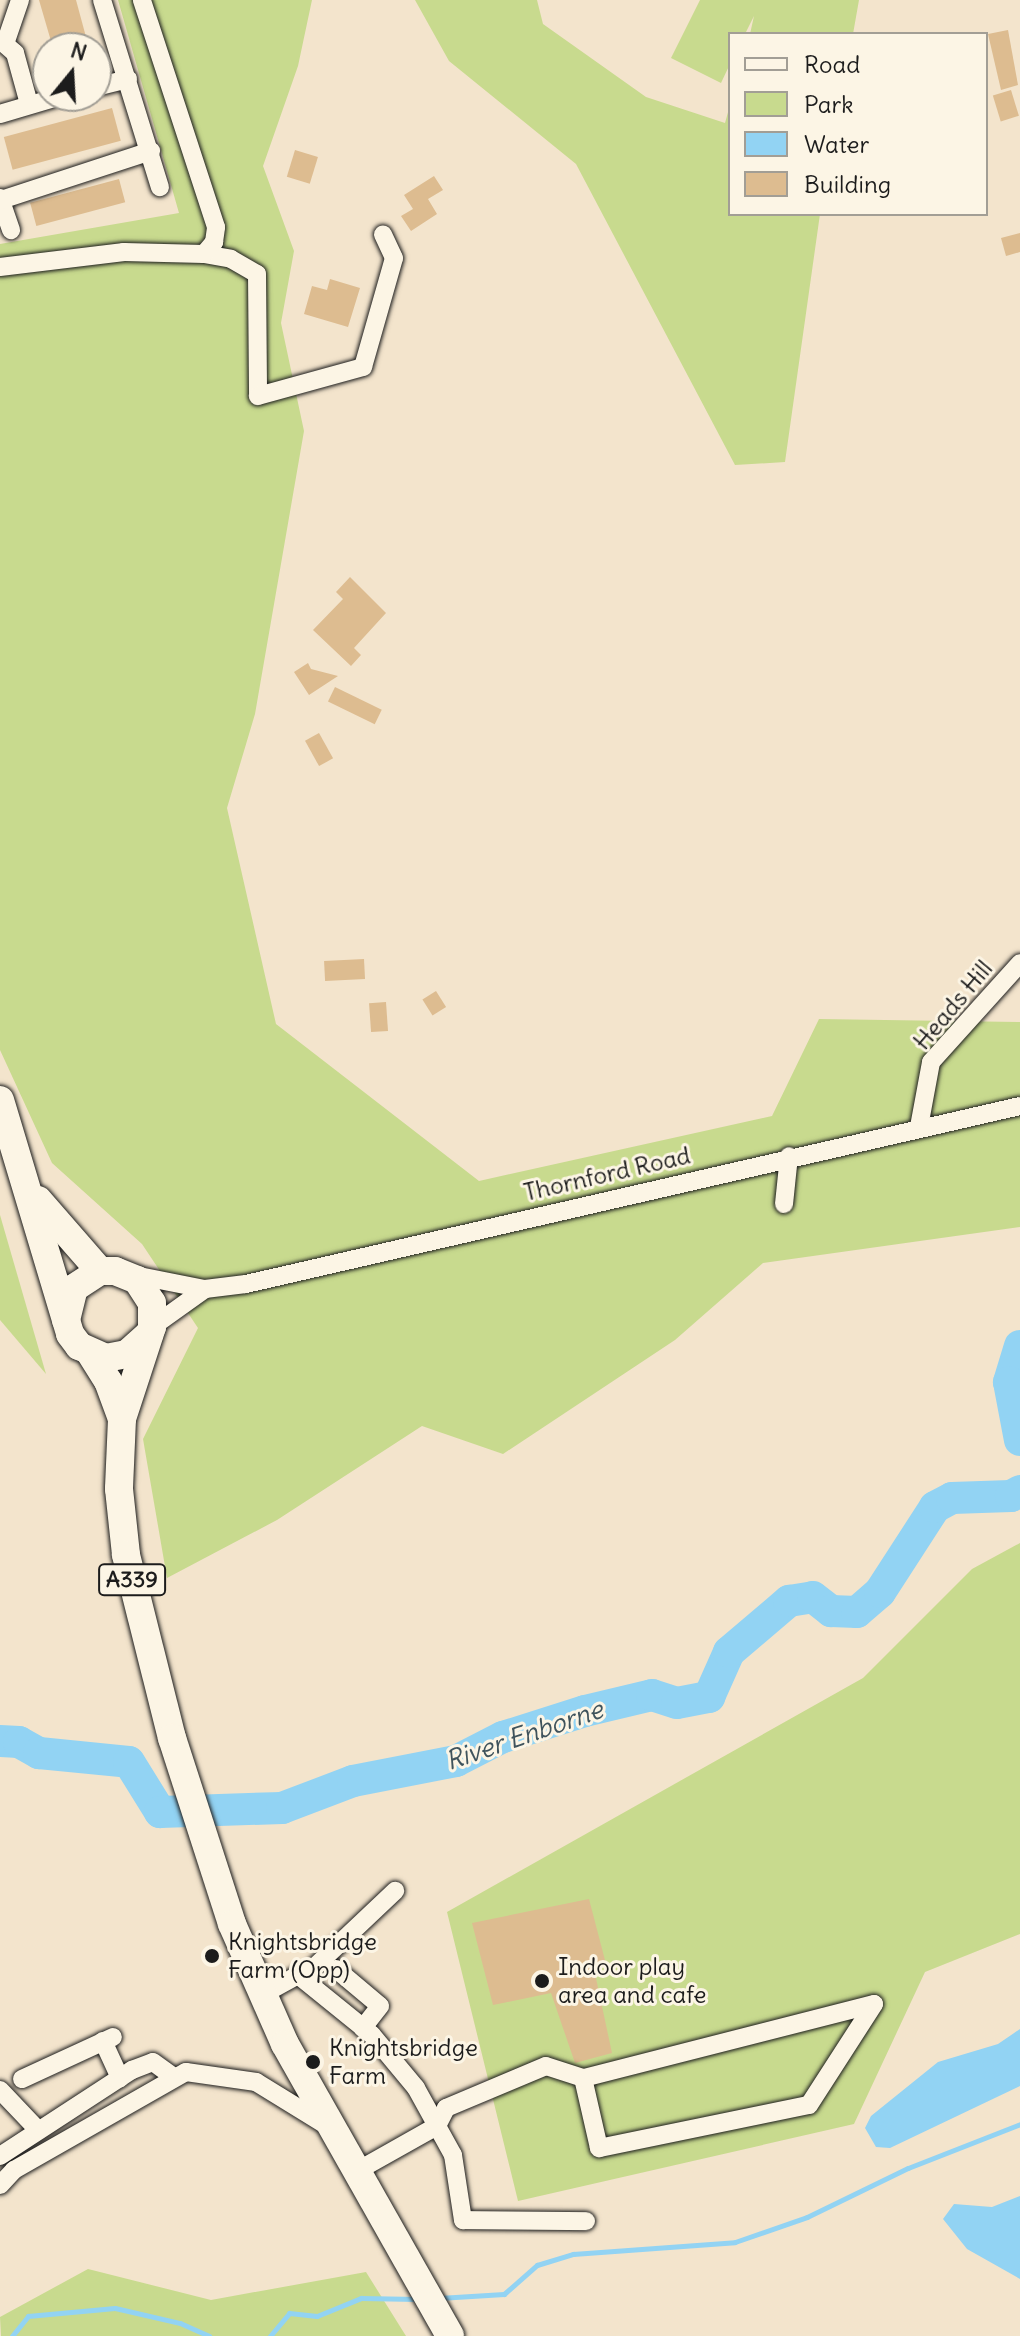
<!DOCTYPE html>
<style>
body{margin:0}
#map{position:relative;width:1020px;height:2336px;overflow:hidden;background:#f3e4cc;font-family:Delius,sans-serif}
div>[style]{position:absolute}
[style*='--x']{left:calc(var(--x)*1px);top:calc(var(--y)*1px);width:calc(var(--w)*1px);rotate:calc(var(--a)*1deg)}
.green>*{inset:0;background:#c8da8e}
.water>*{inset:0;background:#92d3f3}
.stream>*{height:5px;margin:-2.5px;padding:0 2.5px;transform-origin:2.5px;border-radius:2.5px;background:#92d3f3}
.river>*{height:32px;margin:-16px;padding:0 16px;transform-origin:16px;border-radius:16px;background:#92d3f3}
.building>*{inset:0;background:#ddbc90;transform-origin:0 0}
.roads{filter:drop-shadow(0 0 2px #1c1c1c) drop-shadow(0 0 2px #1c1c1c)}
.minor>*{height:18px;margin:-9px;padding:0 9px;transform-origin:9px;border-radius:9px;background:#fcf5e5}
.highway>*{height:28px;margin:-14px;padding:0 14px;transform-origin:14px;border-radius:14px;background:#fcf5e5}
.dots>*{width:22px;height:22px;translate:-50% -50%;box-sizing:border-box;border:4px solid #fcf5e5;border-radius:50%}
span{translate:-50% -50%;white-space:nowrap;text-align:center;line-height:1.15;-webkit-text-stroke:6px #fcf5e5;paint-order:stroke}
.shield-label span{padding:2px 6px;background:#fcf5e5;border:2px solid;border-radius:6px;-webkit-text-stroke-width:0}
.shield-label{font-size:22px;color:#1c1c1c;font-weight:700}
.street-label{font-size:24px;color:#1c1c1c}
.poi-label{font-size:24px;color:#1c1c1c}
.left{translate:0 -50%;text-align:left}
.water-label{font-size:26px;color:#3f535c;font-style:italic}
.legend{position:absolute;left:728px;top:32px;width:260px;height:184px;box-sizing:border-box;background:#fcf5e5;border:2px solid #a29e95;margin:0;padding:10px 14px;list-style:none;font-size:24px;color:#1c1c1c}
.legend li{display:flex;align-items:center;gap:16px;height:40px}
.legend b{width:40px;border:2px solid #a29e95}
.north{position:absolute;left:32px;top:32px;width:80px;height:80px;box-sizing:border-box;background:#fcf5e5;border:2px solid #a29e95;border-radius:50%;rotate:18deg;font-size:22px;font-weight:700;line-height:32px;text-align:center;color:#1c1c1c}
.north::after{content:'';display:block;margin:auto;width:28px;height:36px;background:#1c1c1c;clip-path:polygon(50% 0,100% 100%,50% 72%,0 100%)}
</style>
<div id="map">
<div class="green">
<i style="clip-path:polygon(118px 0,312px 0,298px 66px,263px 166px,294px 251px,281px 323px,304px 431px,255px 714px,227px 808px,276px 1024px,479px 1181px,772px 1116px,819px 1019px,1020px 1022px,1020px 1227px,763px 1263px,675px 1340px,503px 1454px,422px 1426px,277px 1520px,167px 1578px,143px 1439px,198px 1328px,142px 1244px,52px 1163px,0 1050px,0 244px,179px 213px)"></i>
<i style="clip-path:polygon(415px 0,537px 0,543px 24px,646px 97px,725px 123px,730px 105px,730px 214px,820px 214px,785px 462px,735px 465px,576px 164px,449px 61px)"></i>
<i style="clip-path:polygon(700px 0,859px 0,853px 34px,750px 34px,754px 16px,745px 34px,730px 34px,730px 64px,721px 83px,671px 58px)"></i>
<i style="clip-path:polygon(0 1215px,46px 1374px,0 1320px)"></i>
<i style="clip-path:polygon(1020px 1543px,1020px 1934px,925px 1972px,854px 2124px,518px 2201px,447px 1912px,863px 1678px,972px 1569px)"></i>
<i style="clip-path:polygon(88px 2269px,211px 2300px,366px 2272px,406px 2336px,1px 2336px,0 2317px)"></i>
</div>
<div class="water">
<i style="clip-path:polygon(1020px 2029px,1020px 2086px,890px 2148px,876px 2147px,865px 2128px,871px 2116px,938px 2062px,998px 2044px)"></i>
<i style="clip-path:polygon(1020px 2196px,1020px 2279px,967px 2249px,943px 2219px,954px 2204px,992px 2207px)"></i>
</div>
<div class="stream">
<i style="--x:439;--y:2298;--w:65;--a:-3.5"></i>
<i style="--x:504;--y:2294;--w:44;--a:-41.3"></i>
<i style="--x:537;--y:2265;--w:38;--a:-17"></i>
<i style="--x:573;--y:2254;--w:162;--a:-4.2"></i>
<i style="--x:735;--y:2242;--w:76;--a:-19.1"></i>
<i style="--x:807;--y:2217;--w:112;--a:-25.9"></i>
<i style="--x:908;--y:2168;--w:120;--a:-21.4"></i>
<i style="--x:12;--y:2336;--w:26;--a:-51"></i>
<i style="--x:28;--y:2316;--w:87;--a:-5.3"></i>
<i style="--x:115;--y:2308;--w:67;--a:13"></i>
<i style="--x:180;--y:2323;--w:32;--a:24"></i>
<i style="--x:270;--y:2336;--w:30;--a:-50"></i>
<i style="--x:289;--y:2313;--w:28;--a:6"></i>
<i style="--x:317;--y:2316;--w:48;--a:-22.2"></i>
<i style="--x:361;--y:2298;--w:56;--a:1"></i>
</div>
<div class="river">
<i style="--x:1020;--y:1346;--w:38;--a:107"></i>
<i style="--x:1009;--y:1382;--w:59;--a:79.3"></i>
<i style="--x:0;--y:1741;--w:19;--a:3"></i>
<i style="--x:19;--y:1742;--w:23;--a:29"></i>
<i style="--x:39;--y:1753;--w:90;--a:5.7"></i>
<i style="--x:129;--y:1762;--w:59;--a:58.2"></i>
<i style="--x:160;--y:1812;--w:122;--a:-1.9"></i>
<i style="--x:282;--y:1808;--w:76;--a:-20.8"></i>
<i style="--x:353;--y:1781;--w:105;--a:-11"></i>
<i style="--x:456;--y:1761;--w:53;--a:-27.1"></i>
<i style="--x:503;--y:1737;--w:86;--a:-17.6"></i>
<i style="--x:585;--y:1711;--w:69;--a:-13.4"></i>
<i style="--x:652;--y:1695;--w:26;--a:18"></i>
<i style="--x:677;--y:1703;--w:33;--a:-11"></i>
<i style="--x:709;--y:1697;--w:49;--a:-66"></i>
<i style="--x:729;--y:1652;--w:79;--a:-40.4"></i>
<i style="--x:789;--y:1601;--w:24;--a:-9"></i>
<i style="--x:813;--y:1597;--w:23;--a:38"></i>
<i style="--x:831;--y:1611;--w:26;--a:2"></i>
<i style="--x:857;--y:1612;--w:30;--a:-41"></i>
<i style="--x:880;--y:1592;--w:101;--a:-57.1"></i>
<i style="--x:935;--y:1507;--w:19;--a:-28"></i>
<i style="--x:952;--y:1498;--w:59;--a:-1.9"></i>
<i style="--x:1011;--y:1496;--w:10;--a:-29"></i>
</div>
<div class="building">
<i style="clip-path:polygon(39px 0,76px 0,89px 48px,53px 48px)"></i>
<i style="clip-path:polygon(1008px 30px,1018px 85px,1001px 90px,988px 34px)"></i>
<i style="left:1011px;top:90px;width:27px;height:19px;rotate:73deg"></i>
<i style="left:112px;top:108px;width:34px;height:112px;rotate:75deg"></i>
<i style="left:295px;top:150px;width:24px;height:28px;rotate:17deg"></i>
<i style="clip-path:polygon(434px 176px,443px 190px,428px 199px,437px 214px,411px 231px,401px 216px,413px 209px,404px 195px)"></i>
<i style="left:119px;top:179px;width:24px;height:92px;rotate:75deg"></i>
<i style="clip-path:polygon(1020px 233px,1020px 252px,1006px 256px,1001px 238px)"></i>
<i style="clip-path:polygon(330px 279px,360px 288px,348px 327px,304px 314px,312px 286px,327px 290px)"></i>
<i style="clip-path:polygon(350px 577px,386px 613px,354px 648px,361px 655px,351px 666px,313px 630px,343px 599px,336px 592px)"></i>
<i style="clip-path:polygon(308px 663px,311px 669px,338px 676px,309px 695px,294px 672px)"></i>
<i style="left:335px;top:687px;width:52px;height:16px;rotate:26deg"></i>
<i style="left:319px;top:733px;width:29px;height:16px;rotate:61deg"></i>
<i style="left:364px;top:959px;width:20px;height:40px;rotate:87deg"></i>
<i style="left:436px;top:991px;width:19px;height:16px;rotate:58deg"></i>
<i style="left:386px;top:1002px;width:29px;height:17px;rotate:86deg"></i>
<i style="clip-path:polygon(589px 1899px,606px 1964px,594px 1969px,612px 2053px,575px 2063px,551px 1993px,493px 2005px,472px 1923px)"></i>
</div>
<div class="roads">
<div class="minor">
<i style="--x:102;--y:0;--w:196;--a:72.8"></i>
<i style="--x:0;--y:40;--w:20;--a:41"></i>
<i style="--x:15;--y:53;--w:53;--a:74.6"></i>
<i style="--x:6;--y:41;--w:43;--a:-71.1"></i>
<i style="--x:96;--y:87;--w:33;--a:-14"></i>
<i style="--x:0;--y:114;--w:64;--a:-16.4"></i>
<i style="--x:0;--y:198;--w:34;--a:71"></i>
<i style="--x:1;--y:200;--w:158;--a:-18.1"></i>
<i style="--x:204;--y:254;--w:27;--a:10"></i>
<i style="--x:231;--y:259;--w:30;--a:30"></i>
<i style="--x:257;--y:274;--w:122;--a:89.5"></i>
<i style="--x:258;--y:396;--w:109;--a:-15.4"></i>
<i style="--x:363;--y:367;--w:113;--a:-74.1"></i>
<i style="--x:394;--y:258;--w:26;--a:-115"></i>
<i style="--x:0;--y:267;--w:125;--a:-6.9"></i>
<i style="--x:124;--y:252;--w:80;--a:1.4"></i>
<i style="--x:204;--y:254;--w:16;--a:-50"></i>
<i style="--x:214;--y:242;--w:15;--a:-82"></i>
<i style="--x:216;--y:227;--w:239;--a:-108.1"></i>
<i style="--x:919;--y:1127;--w:66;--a:-79.5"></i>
<i style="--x:931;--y:1062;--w:133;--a:-48"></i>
<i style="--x:784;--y:1204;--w:48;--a:-84.1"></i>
<i style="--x:129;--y:1274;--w:77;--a:11.2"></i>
<i style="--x:205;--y:1289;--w:41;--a:-7"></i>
<i style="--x:246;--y:1284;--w:794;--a:-12.95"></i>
<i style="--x:152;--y:1327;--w:65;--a:-35.6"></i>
<i style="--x:336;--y:1969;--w:57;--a:40.1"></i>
<i style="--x:380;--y:2006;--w:28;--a:128"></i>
<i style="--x:303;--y:1978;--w:127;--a:-43.4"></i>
<i style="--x:262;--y:1995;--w:41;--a:-29.1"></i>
<i style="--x:298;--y:1975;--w:95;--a:39"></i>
<i style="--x:372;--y:2035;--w:69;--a:50.3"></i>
<i style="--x:416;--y:2088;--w:77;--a:61.1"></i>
<i style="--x:453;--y:2155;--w:66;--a:81.3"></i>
<i style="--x:463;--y:2220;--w:123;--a:0.5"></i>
<i style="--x:103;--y:2041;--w:41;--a:65.3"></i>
<i style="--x:22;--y:2079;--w:100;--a:-24.8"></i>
<i style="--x:0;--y:2090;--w:54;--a:46.5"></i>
<i style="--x:0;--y:2156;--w:158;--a:-33.1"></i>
<i style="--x:132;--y:2070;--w:22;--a:-21"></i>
<i style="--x:153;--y:2062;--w:24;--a:36"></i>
<i style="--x:357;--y:2171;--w:92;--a:-29.4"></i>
<i style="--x:437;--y:2126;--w:20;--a:-63"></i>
<i style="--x:446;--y:2108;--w:108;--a:-22.8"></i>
<i style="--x:546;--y:2066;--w:39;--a:18"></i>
<i style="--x:583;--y:2078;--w:72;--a:77.1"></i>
<i style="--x:599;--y:2148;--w:214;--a:-11.6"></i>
<i style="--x:809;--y:2105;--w:120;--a:-57.2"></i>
<i style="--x:874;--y:2004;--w:300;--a:165.7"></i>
<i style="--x:0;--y:2185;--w:21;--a:-47"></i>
<i style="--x:14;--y:2170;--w:198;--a:-29.7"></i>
<i style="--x:186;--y:2072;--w:71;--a:8.1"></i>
<i style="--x:256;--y:2082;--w:82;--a:31.6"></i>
</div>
<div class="highway">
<i style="--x:0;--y:1100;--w:244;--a:73.3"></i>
<i style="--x:70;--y:1334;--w:15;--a:53"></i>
<i style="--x:79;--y:1346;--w:30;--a:24"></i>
<i style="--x:106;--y:1358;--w:21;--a:-11"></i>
<i style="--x:127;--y:1354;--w:30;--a:-42"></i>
<i style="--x:38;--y:1200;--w:94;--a:48.9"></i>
<i style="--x:66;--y:1320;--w:33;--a:-76"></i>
<i style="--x:74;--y:1288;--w:31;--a:-33"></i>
<i style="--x:100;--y:1271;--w:15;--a:0"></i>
<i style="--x:115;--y:1271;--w:24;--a:22"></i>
<i style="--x:137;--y:1280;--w:27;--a:57"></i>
<i style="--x:152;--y:1303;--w:24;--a:90"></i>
<i style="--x:152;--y:1327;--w:97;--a:108.1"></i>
<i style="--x:122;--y:1419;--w:70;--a:92.5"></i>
<i style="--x:119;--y:1489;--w:66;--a:83.9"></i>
<i style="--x:126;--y:1555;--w:189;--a:75.9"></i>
<i style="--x:172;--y:1738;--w:195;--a:72.1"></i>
<i style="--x:232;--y:1924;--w:131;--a:66.2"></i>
<i style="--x:285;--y:2044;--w:335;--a:60.5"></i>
<i style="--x:91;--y:1354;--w:32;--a:58"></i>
<i style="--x:108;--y:1381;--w:40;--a:69.8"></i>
</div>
</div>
<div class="dots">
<i style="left:212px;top:1956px;background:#1c1c1c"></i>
<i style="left:542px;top:1981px;background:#1c1c1c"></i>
<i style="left:313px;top:2062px;background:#1c1c1c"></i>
</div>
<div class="shield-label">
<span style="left:132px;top:1580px">A339</span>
</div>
<div class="street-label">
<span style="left:953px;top:1005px;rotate:-50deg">Heads Hill</span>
<span style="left:607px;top:1174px;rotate:-13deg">Thornford Road</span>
</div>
<div class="poi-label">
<span class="left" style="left:228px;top:1956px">Knightsbridge<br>Farm (Opp)</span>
<span class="left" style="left:558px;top:1981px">Indoor play<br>area and cafe</span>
<span class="left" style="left:329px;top:2062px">Knightsbridge<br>Farm</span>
</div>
<div class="water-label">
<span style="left:524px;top:1735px;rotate:-19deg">River Enborne</span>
</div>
<ul class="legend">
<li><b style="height:10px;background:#fcf5e5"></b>Road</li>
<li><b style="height:22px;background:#c8da8e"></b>Park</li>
<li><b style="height:22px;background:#92d3f3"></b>Water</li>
<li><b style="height:22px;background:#ddbc90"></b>Building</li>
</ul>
<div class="north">N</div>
</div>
